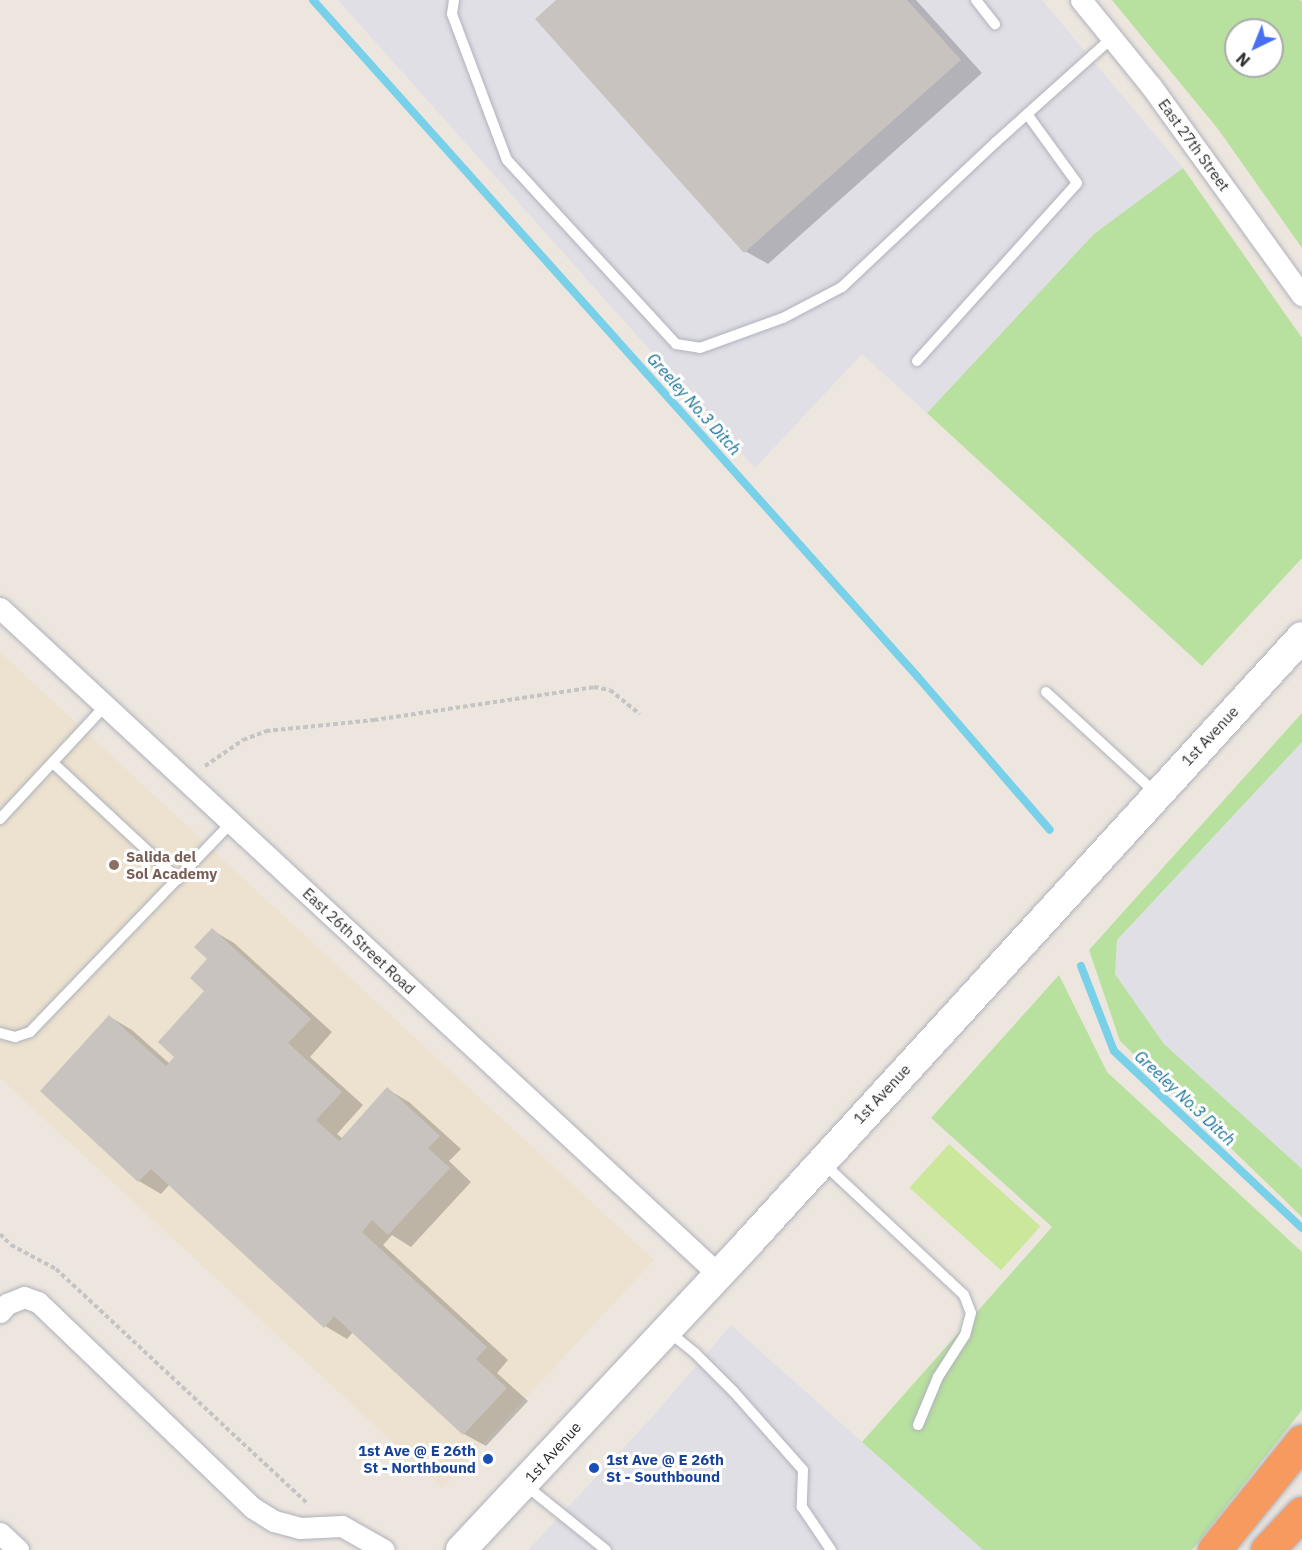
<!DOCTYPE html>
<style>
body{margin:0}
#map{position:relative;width:1302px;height:1550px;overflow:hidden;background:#ede6df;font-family:"IBM Plex Sans",sans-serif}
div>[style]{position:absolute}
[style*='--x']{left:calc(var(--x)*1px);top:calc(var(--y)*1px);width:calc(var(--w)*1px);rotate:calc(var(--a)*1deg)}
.industrial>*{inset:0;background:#e0dfe6}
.education>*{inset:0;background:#ede2cf}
.green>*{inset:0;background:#b8e09e}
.pitch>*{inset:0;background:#cae79b;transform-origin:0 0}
.shadow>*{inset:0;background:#0003}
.stream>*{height:8px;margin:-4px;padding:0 4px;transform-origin:4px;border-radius:4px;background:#78d0e9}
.building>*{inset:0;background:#c8c3be}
.path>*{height:4px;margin-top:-2px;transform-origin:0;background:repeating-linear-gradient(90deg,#c4c4c4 0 4.5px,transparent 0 7.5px)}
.roads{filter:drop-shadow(0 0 2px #afb2bb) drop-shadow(0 0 2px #afb2bb)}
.lane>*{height:10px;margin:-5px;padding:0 5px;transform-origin:5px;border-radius:5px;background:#fff}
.street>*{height:21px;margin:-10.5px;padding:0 10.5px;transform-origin:10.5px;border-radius:10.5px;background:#fff}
.secondary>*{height:30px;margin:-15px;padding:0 15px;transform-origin:15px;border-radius:15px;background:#fff}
.highway>*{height:33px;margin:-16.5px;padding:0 16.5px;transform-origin:16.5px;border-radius:16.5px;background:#f69a60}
.dots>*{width:16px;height:16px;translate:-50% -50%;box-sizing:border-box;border:3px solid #fff;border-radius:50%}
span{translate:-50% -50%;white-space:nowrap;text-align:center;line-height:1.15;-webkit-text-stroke:6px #fff;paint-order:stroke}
.street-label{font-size:15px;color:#2c2c2c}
.education-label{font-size:15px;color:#785e54;font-weight:700}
.left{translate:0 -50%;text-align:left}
.transit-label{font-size:15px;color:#164399;font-weight:700}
.right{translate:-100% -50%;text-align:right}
.water-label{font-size:16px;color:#147097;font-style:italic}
.north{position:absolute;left:1224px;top:18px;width:60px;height:60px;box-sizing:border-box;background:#fff;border:2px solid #ababab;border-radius:50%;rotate:223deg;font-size:16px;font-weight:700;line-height:24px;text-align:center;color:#2c2c2c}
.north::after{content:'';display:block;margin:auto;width:21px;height:27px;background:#476ff1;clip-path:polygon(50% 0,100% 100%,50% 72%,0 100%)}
</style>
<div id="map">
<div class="industrial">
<i style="clip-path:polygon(338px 0,1042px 0,1183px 168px,1094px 234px,927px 413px,862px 354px,755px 468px)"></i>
<i style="clip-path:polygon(1302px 742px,1302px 1169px,1164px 1044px,1115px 974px,1117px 940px)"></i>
<i style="clip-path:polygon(731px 1325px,983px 1550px,528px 1550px,654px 1415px)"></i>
</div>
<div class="education">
<i style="clip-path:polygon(0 652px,654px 1260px,442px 1488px,0 1078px)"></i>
</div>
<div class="green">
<i style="clip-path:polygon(evenodd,1112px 0,1300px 0,1302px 2px,1302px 248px,1218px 129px,1112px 0,1236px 30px,1272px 30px,1272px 66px,1236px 66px,1236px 30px)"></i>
<i style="clip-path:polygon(1183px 168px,1302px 338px,1302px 558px,1202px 666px,927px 413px,1094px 234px)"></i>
<i style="clip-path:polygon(1302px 713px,1302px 742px,1117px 940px,1115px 974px,1164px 1044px,1302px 1169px,1302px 1217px,1120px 1041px,1089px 950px)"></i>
<i style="clip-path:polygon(1059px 975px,1107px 1072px,1302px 1252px,1302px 1410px,1192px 1550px,983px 1550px,862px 1442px,1052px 1227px,931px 1118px)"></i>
</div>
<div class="pitch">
<i style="left:949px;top:1144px;width:123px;height:59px;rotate:42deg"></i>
</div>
<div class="shadow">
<i style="clip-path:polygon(559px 0,916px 0,982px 73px,768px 264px,745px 251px)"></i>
<i style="clip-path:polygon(212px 930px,234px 943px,332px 1032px,310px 1057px,363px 1105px,337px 1134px,342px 1138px,387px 1089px,409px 1102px,461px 1149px,449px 1161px,471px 1182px,411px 1247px,392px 1235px,383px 1245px,508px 1360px,497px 1373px,528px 1401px,486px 1446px,464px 1434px,353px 1332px,347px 1339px,325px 1326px,170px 1184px,161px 1194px,139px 1181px,110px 1017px,132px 1030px,170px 1064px,176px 1057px,206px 991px)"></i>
</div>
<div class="stream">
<i style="--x:313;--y:0;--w:907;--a:48.22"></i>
<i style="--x:917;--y:676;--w:203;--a:49.2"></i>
<i style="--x:1081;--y:966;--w:91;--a:68.8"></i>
<i style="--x:1114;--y:1051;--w:258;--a:43.3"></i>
</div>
<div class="building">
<i style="clip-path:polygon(556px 0,907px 0,961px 60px,744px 253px,535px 19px)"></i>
<i style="clip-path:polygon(212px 928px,311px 1019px,288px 1043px,342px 1092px,316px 1120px,339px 1141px,387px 1087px,440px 1136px,428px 1148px,450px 1168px,388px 1235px,372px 1220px,362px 1232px,487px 1347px,476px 1359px,507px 1388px,463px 1435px,334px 1316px,324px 1328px,151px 1169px,138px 1182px,40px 1091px,109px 1015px,166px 1066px,174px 1057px,158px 1042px,204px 991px,190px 978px,207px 959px,194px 947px)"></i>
</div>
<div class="path">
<i style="--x:205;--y:766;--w:46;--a:-34.4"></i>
<i style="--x:243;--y:740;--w:25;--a:-21"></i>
<i style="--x:266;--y:731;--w:109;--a:-5.8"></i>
<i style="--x:374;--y:720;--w:222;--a:-8.5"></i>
<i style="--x:594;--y:687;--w:16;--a:11"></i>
<i style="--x:610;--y:690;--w:38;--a:39"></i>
<i style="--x:0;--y:1234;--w:16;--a:45"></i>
<i style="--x:11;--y:1245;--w:51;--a:28.1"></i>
<i style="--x:56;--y:1269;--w:345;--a:43"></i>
</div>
<div class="roads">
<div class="lane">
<i style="--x:454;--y:0;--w:14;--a:98"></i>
<i style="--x:452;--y:14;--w:156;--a:69.4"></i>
<i style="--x:507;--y:160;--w:250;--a:47.4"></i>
<i style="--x:676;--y:344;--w:24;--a:9"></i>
<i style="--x:700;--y:348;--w:88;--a:-19.9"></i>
<i style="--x:783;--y:318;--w:67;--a:-27.7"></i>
<i style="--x:842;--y:287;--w:212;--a:-43.3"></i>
<i style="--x:996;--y:142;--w:156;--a:-41.9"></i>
<i style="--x:976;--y:0;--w:31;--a:52"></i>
<i style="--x:917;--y:361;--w:239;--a:-48"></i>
<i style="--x:1077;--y:183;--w:85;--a:-125.9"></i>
<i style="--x:1046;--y:692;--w:151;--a:42.6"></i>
<i style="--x:53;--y:763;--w:171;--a:42.9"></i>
<i style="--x:0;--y:819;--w:154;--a:-47.1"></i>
<i style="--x:0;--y:1033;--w:16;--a:15"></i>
<i style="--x:15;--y:1037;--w:16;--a:-18"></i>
<i style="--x:30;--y:1032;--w:290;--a:-46.1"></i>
<i style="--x:823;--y:1163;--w:193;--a:43.1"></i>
<i style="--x:964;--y:1295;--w:19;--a:69"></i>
<i style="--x:971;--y:1313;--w:23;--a:105"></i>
<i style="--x:965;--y:1335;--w:50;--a:122.7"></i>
<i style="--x:938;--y:1377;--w:52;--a:112.6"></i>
<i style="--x:668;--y:1331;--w:35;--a:39"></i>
<i style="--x:695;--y:1353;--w:55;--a:45"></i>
<i style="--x:734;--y:1392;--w:104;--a:48.5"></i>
<i style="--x:803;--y:1470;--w:37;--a:92"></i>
<i style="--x:802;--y:1507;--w:52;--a:56"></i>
<i style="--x:524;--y:1484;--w:105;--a:38.8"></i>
</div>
<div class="street">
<i style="--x:1081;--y:0;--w:111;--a:50.9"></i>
<i style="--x:1151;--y:86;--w:258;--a:54.2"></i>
<i style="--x:0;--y:608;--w:979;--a:42.85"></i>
<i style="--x:0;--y:1312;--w:11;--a:-49"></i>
<i style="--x:7;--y:1304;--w:18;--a:-22"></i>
<i style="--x:24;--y:1297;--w:15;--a:20"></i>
<i style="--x:38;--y:1302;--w:298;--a:43.8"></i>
<i style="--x:253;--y:1508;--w:25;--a:32"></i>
<i style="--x:274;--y:1521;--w:27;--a:15"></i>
<i style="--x:300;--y:1528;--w:42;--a:-2.7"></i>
<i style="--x:342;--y:1526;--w:48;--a:29.7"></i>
<i style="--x:0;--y:1533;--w:25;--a:43"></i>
</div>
<div class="secondary">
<i style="--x:461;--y:1550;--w:423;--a:-46.9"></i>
<i style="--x:750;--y:1241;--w:818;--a:-47.58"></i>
</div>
<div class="highway">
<i style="--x:1214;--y:1550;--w:140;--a:-51.1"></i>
<i style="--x:1267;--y:1550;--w:51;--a:-46.6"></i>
</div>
</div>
<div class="dots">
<i style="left:114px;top:865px;background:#8d6e63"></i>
<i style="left:488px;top:1459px;background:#1a4fb4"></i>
<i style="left:594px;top:1468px;background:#1a4fb4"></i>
</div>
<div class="street-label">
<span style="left:1194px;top:145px;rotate:54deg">East 27th Street</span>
<span style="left:1210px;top:736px;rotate:-47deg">1st Avenue</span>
<span style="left:359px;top:941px;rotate:43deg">East 26th Street Road</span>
<span style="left:882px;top:1094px;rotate:-47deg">1st Avenue</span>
<span style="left:553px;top:1452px;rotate:-48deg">1st Avenue</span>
</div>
<div class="education-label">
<span class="left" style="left:126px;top:865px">Salida del<br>Sol Academy</span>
</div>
<div class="transit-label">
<span class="right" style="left:476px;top:1459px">1st Ave @ E 26th<br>St - Northbound</span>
<span class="left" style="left:606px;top:1468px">1st Ave @ E 26th<br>St - Southbound</span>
</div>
<div class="water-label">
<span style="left:694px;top:404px;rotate:48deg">Greeley No.3 Ditch</span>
<span style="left:1185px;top:1098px;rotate:43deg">Greeley No.3 Ditch</span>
</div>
<div class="north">N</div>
</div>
